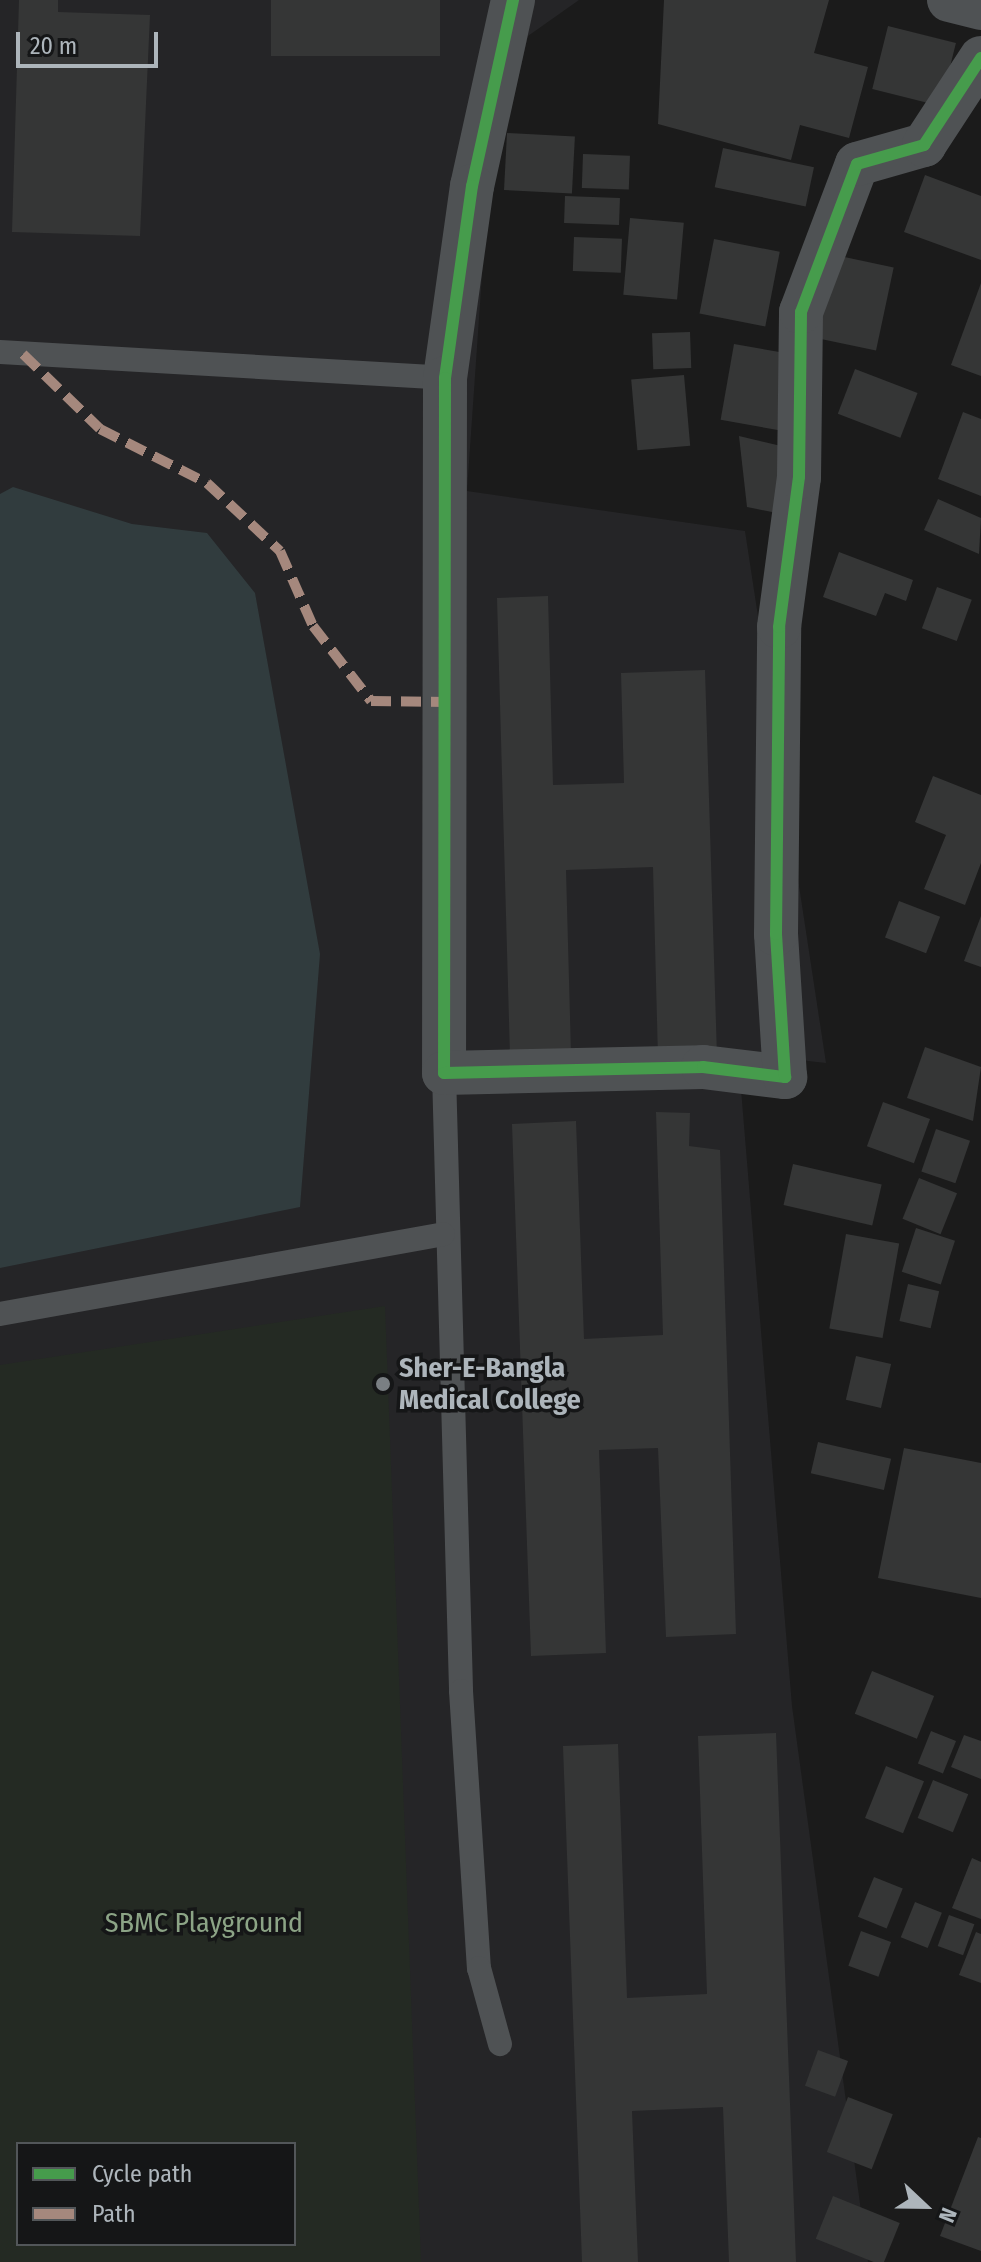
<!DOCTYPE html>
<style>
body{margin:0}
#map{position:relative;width:981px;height:2262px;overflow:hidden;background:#1b1b1b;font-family:"Fira Sans Condensed",sans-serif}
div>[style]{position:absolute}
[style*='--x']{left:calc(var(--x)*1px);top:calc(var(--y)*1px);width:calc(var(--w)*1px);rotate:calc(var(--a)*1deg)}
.built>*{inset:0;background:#252527}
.green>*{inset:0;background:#242a23}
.water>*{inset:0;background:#313c3e}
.building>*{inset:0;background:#353636;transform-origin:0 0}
.service>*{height:24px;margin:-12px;padding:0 12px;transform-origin:12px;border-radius:12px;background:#4f5254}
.minor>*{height:44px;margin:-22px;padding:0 22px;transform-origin:22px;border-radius:22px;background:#4f5254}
.quiet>*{height:10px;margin-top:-5px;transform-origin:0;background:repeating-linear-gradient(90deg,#a5887d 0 20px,transparent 0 30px)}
.cycleway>*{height:12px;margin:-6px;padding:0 6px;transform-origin:6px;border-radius:6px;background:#469c4c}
.dots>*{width:22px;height:22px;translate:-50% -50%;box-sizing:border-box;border:4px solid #151617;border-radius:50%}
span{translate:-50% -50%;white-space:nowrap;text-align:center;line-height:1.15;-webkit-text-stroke:7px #151617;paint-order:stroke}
.poi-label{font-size:28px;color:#adb5bb;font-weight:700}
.left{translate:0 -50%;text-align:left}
.park-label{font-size:28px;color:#8ca486}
.legend{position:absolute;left:16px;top:2142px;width:280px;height:104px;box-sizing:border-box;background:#151617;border:2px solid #525659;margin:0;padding:10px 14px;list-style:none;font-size:24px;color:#adb5bb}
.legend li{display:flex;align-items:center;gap:16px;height:40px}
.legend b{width:40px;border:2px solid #525659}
.north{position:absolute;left:885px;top:2166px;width:80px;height:80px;-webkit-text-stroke:6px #151617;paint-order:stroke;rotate:112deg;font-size:22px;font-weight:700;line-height:32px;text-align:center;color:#adb5bb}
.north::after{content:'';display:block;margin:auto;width:28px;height:36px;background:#adb5bb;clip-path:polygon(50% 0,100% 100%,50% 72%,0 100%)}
.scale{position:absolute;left:16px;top:32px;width:142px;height:36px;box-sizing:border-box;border:4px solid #adb5bb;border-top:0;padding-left:10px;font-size:24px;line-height:28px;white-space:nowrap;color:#adb5bb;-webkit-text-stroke:6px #151617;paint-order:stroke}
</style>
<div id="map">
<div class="built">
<i style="clip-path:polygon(evenodd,0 0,579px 0,528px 36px,486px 218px,467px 491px,745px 531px,826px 1063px,738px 1053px,792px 1706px,868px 2262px,0 2262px,0 0,18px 2144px,294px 2144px,294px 2244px,18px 2244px,18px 2144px)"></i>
</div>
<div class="green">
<i style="clip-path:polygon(evenodd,385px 1306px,421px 2262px,0 2262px,0 1365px,385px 1306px,18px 2144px,294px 2144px,294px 2244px,18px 2244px,18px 2144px)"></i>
</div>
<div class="water">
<i style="clip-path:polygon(13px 487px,132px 524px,207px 533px,255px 593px,320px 954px,300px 1207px,0 1268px,0 494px)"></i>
</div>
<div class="building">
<i style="clip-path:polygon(19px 0,58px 0,58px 12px,150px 15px,140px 236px,12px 232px)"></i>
<i style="left:271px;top:0;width:169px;height:56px"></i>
<i style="clip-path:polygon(664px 0,829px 0,814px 53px,868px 67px,849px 138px,800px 125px,791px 160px,658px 124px)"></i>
<i style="left:888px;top:26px;width:70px;height:65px;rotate:14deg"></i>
<i style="left:507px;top:133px;width:68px;height:57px;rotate:3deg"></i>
<i style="left:723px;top:148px;width:93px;height:40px;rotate:12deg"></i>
<i style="left:583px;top:154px;width:47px;height:34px;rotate:2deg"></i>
<i style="clip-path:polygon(925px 175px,981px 196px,981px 260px,904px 232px)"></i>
<i style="left:565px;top:196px;width:55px;height:27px;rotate:2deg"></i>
<i style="left:630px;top:218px;width:54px;height:77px;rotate:5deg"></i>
<i style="left:574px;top:237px;width:48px;height:34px;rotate:2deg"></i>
<i style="left:714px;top:239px;width:67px;height:76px;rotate:11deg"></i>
<i style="left:835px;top:255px;width:60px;height:85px;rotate:12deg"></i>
<i style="clip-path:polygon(981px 283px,981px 376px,951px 365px)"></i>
<i style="left:690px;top:332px;width:36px;height:38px;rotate:88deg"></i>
<i style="left:734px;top:344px;width:68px;height:77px;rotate:10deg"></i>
<i style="left:855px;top:369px;width:67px;height:48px;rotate:21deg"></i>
<i style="left:684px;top:375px;width:71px;height:53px;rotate:85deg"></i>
<i style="clip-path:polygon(963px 412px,981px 419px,981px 496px,938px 479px)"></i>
<i style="clip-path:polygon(739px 436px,794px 449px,782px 514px,747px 507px)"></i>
<i style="clip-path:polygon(938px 499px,981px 518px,979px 554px,924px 530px)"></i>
<i style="clip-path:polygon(839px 552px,913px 580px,906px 601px,885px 593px,876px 616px,823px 597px)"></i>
<i style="left:937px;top:587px;width:37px;height:44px;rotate:20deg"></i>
<i style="clip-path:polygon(548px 596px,553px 785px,624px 783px,621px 673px,705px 670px,717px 1056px,658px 1058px,653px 867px,566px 870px,571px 1054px,510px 1056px,497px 598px)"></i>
<i style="clip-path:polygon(933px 776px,981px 795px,981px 863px,965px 905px,924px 889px,946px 835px,915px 822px)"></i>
<i style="left:899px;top:901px;width:44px;height:39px;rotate:21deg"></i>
<i style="clip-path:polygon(981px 916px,981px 967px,964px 961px)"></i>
<i style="clip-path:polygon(925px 1047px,981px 1067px,973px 1121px,907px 1098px)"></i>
<i style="left:883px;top:1102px;width:50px;height:47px;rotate:20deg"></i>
<i style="clip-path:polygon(656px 1112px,690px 1113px,689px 1146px,720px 1150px,736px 1634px,666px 1637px,658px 1448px,599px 1450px,606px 1653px,531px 1656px,512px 1124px,576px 1121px,584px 1339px,663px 1335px)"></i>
<i style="left:936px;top:1129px;width:36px;height:45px;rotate:19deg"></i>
<i style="left:793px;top:1164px;width:91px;height:42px;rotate:13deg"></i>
<i style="left:919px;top:1178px;width:41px;height:44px;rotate:22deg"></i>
<i style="left:916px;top:1228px;width:41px;height:46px;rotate:18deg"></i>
<i style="left:846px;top:1234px;width:54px;height:96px;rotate:10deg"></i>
<i style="left:908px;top:1284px;width:32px;height:38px;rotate:13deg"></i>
<i style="left:856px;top:1356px;width:36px;height:45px;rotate:13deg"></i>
<i style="left:818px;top:1442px;width:75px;height:32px;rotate:13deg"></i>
<i style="clip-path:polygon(904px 1448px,981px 1463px,981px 1598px,878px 1578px)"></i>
<i style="left:872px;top:1671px;width:67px;height:46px;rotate:22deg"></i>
<i style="left:931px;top:1731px;width:27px;height:35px;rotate:22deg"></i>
<i style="clip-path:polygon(776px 1733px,796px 2262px,729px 2262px,723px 2107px,632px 2111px,638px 2262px,582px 2262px,563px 1746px,618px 1744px,627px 1998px,707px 1994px,698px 1736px)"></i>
<i style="clip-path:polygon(964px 1735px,981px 1741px,981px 1779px,951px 1767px)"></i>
<i style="left:886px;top:1766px;width:41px;height:56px;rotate:22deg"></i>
<i style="left:933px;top:1780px;width:38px;height:41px;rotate:22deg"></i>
<i style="clip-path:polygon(972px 1858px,981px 1862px,981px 1919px,952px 1908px)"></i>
<i style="left:874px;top:1877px;width:31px;height:43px;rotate:22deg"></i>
<i style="left:915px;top:1902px;width:29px;height:38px;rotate:22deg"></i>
<i style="left:949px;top:1915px;width:27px;height:33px;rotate:20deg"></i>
<i style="left:861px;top:1931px;width:32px;height:37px;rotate:20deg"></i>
<i style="clip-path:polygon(976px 1932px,981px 1934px,981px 1983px,959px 1975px)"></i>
<i style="left:818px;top:2050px;width:32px;height:38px;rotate:20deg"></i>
<i style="left:848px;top:2097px;width:48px;height:59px;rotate:21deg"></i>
<i style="clip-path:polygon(978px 2137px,981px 2138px,981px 2251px,940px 2236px)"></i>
<i style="left:833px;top:2196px;width:72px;height:46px;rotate:22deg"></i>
</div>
<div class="service">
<i style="--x:0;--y:352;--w:446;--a:3.3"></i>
<i style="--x:444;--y:1073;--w:618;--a:88.42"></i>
<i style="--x:461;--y:1691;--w:278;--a:86.3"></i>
<i style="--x:479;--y:1968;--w:79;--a:74.6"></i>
<i style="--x:0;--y:1314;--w:450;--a:-10.2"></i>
</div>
<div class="minor">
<i style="--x:513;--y:0;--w:190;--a:102.4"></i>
<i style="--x:472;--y:186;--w:194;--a:98"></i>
<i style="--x:445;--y:378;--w:695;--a:90.08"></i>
<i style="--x:444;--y:1073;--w:259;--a:-1.3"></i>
<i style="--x:703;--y:1067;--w:83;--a:7"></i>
<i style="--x:785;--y:1077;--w:143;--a:-93.6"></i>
<i style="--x:776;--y:934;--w:307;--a:-89.4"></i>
<i style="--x:779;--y:627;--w:151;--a:-82.4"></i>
<i style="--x:799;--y:477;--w:165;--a:-89.3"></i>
<i style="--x:801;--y:312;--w:158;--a:-69.3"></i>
<i style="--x:857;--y:164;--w:70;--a:-15.8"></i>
<i style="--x:924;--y:145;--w:104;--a:-56.8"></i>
<i style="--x:949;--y:0;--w:33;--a:14"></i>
</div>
<div class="quiet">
<i style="--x:23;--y:354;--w:107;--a:44.2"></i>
<i style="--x:100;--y:429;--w:120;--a:26.8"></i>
<i style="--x:207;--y:483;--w:100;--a:43"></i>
<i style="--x:280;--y:551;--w:82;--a:66.3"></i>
<i style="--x:313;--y:626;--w:95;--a:52.3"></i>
<i style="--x:371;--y:701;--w:77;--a:0.7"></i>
</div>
<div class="cycleway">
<i style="--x:513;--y:0;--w:190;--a:102.4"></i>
<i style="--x:472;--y:186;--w:194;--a:98"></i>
<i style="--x:445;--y:378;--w:695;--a:90.08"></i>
<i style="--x:444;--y:1073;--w:259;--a:-1.3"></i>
<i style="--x:703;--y:1067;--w:83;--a:7"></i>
<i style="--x:785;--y:1077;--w:143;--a:-93.6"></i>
<i style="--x:776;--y:934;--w:307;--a:-89.4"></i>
<i style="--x:779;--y:627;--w:151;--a:-82.4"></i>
<i style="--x:799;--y:477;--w:165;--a:-89.3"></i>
<i style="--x:801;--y:312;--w:158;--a:-69.3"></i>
<i style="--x:857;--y:164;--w:70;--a:-15.8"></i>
<i style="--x:924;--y:145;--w:104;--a:-56.8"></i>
</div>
<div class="dots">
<i style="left:383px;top:1384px;background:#7a7f83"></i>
</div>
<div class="poi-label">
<span class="left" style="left:399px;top:1384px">Sher-E-Bangla<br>Medical College</span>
</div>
<div class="park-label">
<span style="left:204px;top:1923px">SBMC Playground</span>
</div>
<ul class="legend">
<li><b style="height:10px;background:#469c4c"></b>Cycle path</li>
<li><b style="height:10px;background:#a5887d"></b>Path</li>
</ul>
<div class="north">N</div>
<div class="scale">20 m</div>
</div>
